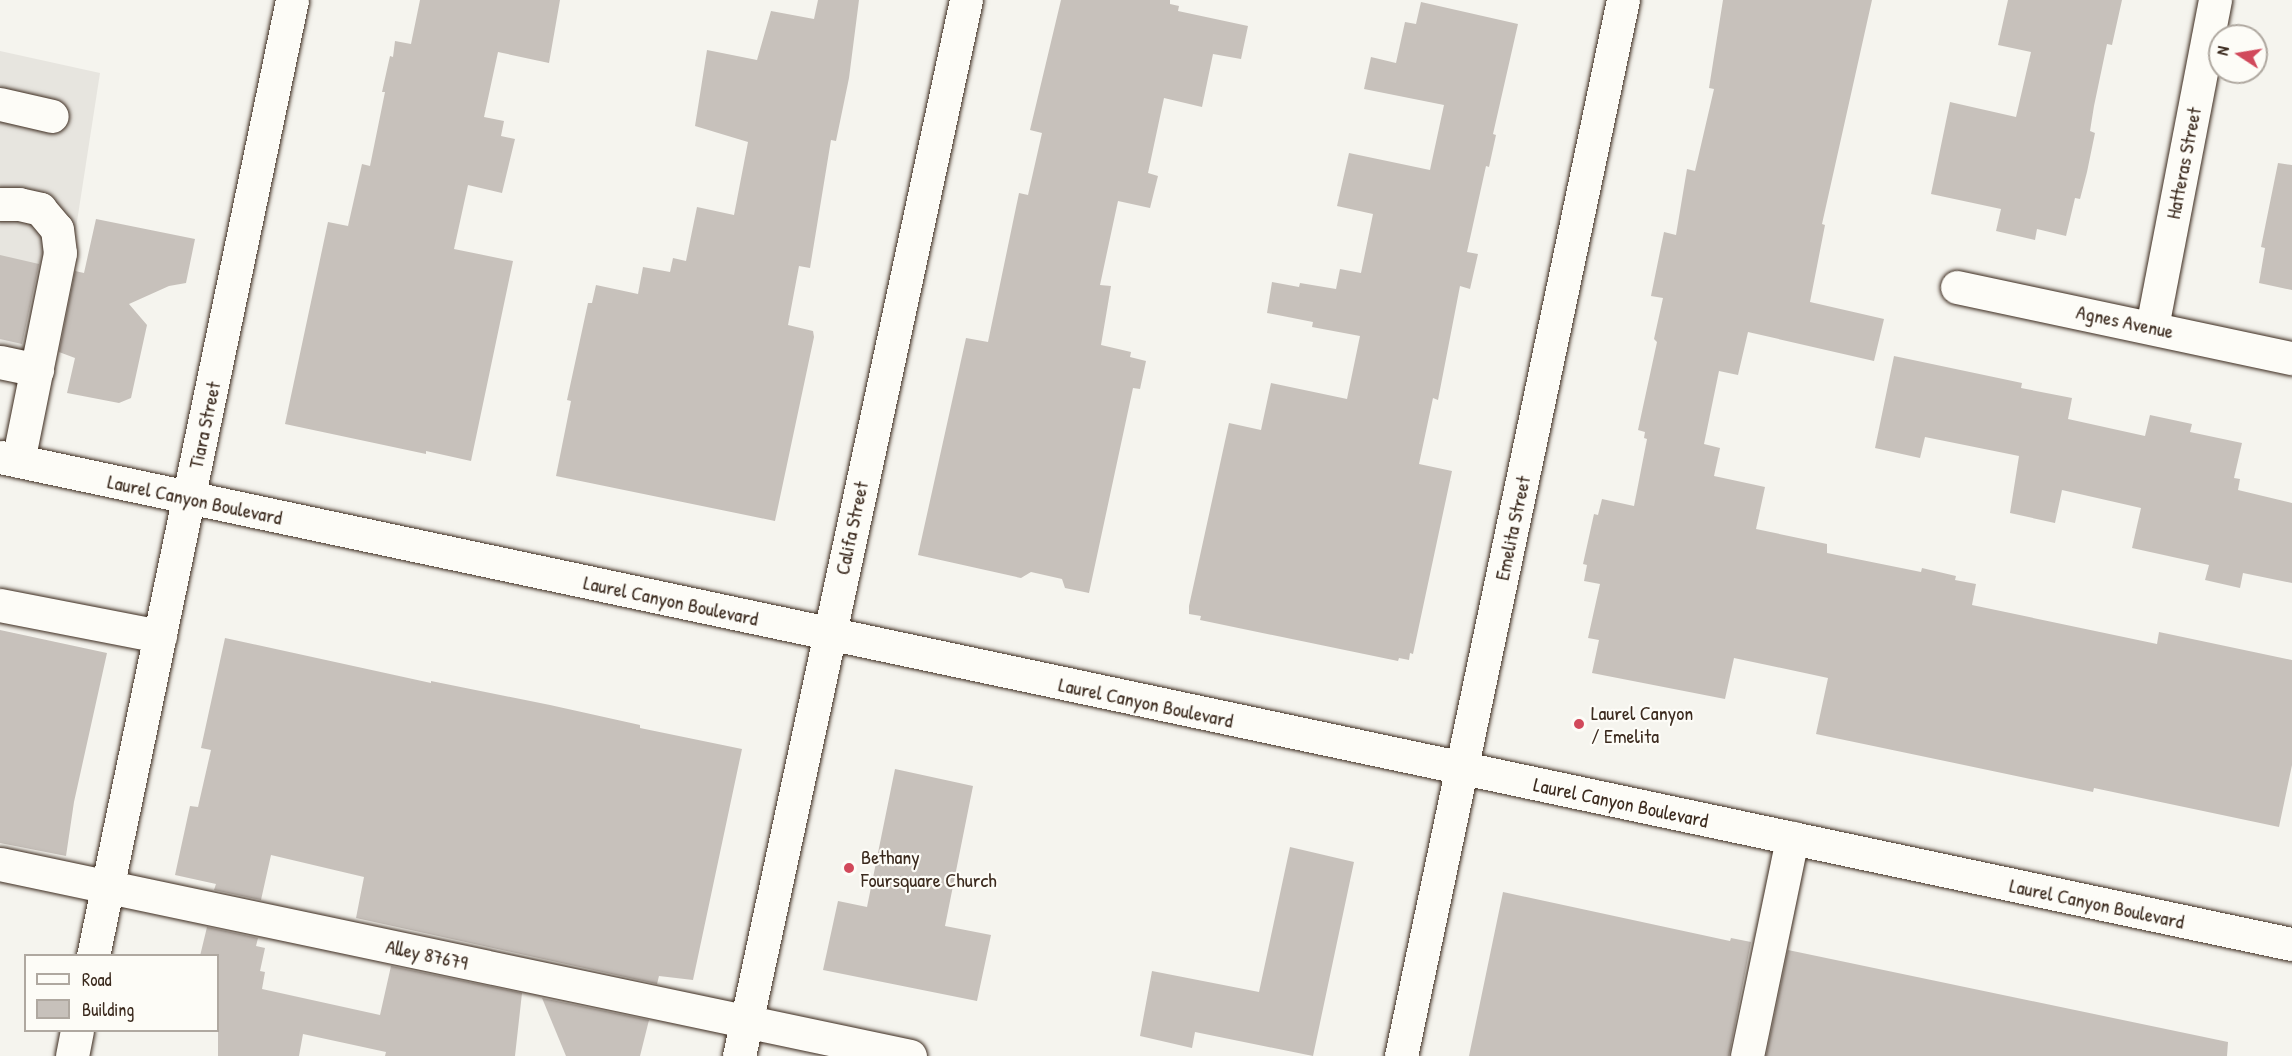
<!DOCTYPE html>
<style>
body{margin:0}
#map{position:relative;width:2292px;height:1056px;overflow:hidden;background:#f5f4ee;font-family:"Patrick Hand",sans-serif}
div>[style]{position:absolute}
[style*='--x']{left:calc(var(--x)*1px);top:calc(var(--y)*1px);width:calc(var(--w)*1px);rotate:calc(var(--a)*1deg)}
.built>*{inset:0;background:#e7e5df}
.building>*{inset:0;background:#c7c1bb}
.roads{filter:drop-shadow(0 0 2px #3b2a1e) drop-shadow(0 0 2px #3b2a1e)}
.minor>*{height:33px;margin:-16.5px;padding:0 16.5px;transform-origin:16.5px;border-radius:16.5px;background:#fdfcf7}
.major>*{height:33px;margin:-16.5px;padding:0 16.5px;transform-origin:16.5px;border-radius:16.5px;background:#fdfcf7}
.dots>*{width:16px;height:16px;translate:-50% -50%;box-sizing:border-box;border:3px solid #fdfcf7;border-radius:50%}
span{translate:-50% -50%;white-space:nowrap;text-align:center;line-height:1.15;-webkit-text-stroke:4.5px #fdfcf7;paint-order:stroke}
.street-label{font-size:20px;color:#3b2a1e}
.poi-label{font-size:20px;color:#3b2a1e}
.left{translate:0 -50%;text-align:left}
.legend{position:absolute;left:24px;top:954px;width:195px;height:78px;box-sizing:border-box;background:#fdfcf7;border:2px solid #afa8a0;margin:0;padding:8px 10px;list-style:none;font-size:18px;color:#3b2a1e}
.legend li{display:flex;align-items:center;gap:12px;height:30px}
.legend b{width:30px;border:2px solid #afa8a0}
.north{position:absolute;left:2208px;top:24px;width:60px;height:60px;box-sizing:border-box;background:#fdfcf7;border:2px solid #afa8a0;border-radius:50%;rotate:282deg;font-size:16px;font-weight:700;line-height:24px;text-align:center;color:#3b2a1e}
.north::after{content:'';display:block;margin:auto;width:21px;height:27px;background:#d1495b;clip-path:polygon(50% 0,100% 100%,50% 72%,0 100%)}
</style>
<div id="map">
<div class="built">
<i style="clip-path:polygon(0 51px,100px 73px,52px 383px,0 371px)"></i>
</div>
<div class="building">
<i style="clip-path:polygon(420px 0,560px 0,549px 63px,498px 52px,484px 117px,504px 121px,501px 136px,515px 139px,502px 193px,468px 185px,454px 249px,513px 261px,471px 461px,426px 451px,426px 454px,285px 424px,328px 222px,348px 226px,362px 164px,370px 166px,385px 92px,382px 92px,390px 56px,393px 57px,395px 41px,411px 44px)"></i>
<i style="clip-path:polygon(818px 0,859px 0,849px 78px,836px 141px,831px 140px,810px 268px,799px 266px,788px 325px,813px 331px,814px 337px,775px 521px,556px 476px,571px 401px,567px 400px,588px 303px,592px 303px,596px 285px,638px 294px,643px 267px,670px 272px,673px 258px,686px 261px,697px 207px,734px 215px,748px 142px,695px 126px,707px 50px,757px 60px,771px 11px,814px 19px)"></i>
<i style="clip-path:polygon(1061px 0,1170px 0,1170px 4px,1179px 6px,1178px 11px,1248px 26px,1241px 59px,1213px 54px,1202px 107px,1164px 98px,1148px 173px,1158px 176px,1150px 208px,1118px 201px,1100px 285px,1111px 286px,1101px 345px,1131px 352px,1130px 357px,1146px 361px,1140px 389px,1133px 388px,1089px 593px,1065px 588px,1062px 579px,1031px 572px,1021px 578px,918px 555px,966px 338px,988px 342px,1019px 193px,1028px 195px,1042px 133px,1030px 130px)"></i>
<i style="clip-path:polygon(1723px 0,1872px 0,1822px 224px,1825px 225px,1810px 302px,1884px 319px,1874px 361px,1748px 332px,1738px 375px,1719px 371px,1704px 444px,1720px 448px,1714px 476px,1765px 487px,1756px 529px,1827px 544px,1827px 553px,1921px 572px,1922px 568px,1956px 576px,1955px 580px,1976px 584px,1972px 605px,2157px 644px,2159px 632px,2292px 660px,2292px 765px,2279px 827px,2094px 788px,2093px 792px,1816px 734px,1828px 678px,1734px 658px,1725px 699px,1592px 673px,1599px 640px,1588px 638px,1600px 584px,1584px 581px,1587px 565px,1583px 564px,1594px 514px,1598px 515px,1602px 499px,1634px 506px,1647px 439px,1644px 438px,1645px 432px,1638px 430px,1657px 342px,1654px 339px,1663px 298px,1651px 296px,1664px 232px,1676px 235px,1687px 169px,1695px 171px,1714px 89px,1709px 88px)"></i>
<i style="clip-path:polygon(2008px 0,2122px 0,2112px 45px,2107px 44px,2094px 106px,2090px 131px,2095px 133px,2087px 172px,2080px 199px,2075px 198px,2066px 236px,2037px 229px,2035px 240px,1996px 231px,2001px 209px,1931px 194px,1950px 102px,2016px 117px,2031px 52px,1998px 45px)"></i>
<i style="clip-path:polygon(1421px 2px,1518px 24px,1493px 134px,1496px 135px,1489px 167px,1486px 166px,1467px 252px,1478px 254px,1470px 289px,1460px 286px,1438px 400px,1433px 398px,1419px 464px,1452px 471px,1413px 654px,1410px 653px,1409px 660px,1399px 658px,1398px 661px,1200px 620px,1201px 616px,1189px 614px,1189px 606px,1229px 423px,1261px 430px,1271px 383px,1347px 399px,1360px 336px,1312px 327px,1313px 322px,1267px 313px,1272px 282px,1299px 287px,1300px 283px,1336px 289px,1340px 269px,1361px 273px,1373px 214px,1337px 206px,1349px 153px,1430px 170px,1444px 105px,1364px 89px,1371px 57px,1396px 63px,1405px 22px,1416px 24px)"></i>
<i style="clip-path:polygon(2278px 163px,2292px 165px,2292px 290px,2259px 283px,2265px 248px,2261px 247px)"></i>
<i style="clip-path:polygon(96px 219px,195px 239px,186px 283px,169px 286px,129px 304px,147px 325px,131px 398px,119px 403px,67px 393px,75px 358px,59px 352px,75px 271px,84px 273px)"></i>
<i style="clip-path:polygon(0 255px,39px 264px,22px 344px,0 339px)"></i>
<i style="clip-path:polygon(1894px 356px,2022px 383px,2021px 388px,2072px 398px,2068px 419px,2145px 436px,2150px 415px,2192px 424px,2190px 432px,2242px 443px,2234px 478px,2240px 479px,2238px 490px,2292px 503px,2292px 583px,2243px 573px,2240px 588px,2205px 580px,2209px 565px,2132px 548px,2141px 508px,2062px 490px,2055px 523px,2010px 513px,2019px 456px,1925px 437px,1920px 458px,1875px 448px)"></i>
<i style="clip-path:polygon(0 630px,107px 653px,74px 802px,66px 856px,0 843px)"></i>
<i style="clip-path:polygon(225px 638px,431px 683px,431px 681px,550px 705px,640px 725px,640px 728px,742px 749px,693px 980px,659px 976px,657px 984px,356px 918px,364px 877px,271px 855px,261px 900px,214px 890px,216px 884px,175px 875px,190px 806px,198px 807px,211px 750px,201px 748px)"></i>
<i style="clip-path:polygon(895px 769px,973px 786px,945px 926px,991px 935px,977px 1001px,823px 970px,838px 901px,867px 907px)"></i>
<i style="clip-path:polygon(1290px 847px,1354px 862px,1313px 1056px,1195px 1032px,1192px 1048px,1140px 1036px,1152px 971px,1259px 992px)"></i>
<i style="clip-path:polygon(1503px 892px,1730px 941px,1731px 938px,1751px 942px,1729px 1056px,1469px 1056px)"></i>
<i style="clip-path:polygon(207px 927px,258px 938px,256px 946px,265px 948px,260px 971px,265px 972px,262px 989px,380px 1015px,391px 966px,522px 993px,515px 1056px,385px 1056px,386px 1052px,303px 1034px,299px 1056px,218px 1056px,218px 956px,200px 956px)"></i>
<i style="clip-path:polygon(1788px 950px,2228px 1042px,2227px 1056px,1766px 1056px)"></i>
<i style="clip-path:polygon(542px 998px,649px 1020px,640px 1056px,566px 1056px)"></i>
</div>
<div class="roads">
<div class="minor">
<i style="--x:0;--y:104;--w:53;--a:13"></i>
<i style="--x:0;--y:204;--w:19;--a:0"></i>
<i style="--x:19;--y:204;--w:22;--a:13"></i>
<i style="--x:40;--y:209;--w:26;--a:50"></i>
<i style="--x:57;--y:229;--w:24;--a:83"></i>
<i style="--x:60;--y:253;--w:212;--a:101.4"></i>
<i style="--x:1957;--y:287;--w:342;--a:12"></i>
<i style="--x:2152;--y:327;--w:333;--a:-79.1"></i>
<i style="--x:0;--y:362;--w:38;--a:12"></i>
<i style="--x:0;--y:605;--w:163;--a:11"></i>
<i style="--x:0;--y:864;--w:930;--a:11.91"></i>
<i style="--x:93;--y:956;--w:976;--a:-78.24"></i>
<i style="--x:72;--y:1056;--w:26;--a:-79"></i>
<i style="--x:739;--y:1056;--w:1080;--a:-77.87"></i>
<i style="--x:1401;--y:1056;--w:1079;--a:-78.13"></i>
<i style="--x:1747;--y:1056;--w:223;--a:-78.3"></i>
</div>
<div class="major">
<i style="--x:0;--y:457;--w:2343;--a:12"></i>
</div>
</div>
<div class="dots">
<i style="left:1579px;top:724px;background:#d1495b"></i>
<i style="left:849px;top:868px;background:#d1495b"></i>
</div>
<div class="street-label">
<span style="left:2183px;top:163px;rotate:-79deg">Hatteras Street</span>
<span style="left:2125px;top:321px;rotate:12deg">Agnes Avenue</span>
<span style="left:204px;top:425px;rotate:-78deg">Tiara Street</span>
<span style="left:195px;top:499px;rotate:12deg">Laurel Canyon Boulevard</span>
<span style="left:851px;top:528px;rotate:-78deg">Califa Street</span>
<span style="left:1512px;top:528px;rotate:-78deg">Emelita Street</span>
<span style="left:671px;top:600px;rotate:12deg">Laurel Canyon Boulevard</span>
<span style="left:1146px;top:702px;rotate:12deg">Laurel Canyon Boulevard</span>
<span style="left:1621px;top:802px;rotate:12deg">Laurel Canyon Boulevard</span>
<span style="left:2097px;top:903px;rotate:12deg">Laurel Canyon Boulevard</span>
<span style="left:427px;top:954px;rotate:12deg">Alley 87679</span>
</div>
<div class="poi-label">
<span class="left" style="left:1591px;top:724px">Laurel Canyon<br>/ Emelita</span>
<span class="left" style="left:861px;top:868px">Bethany<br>Foursquare Church</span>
</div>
<ul class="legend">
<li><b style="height:8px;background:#fdfcf7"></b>Road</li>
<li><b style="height:16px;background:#c7c1bb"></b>Building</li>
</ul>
<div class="north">N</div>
</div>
